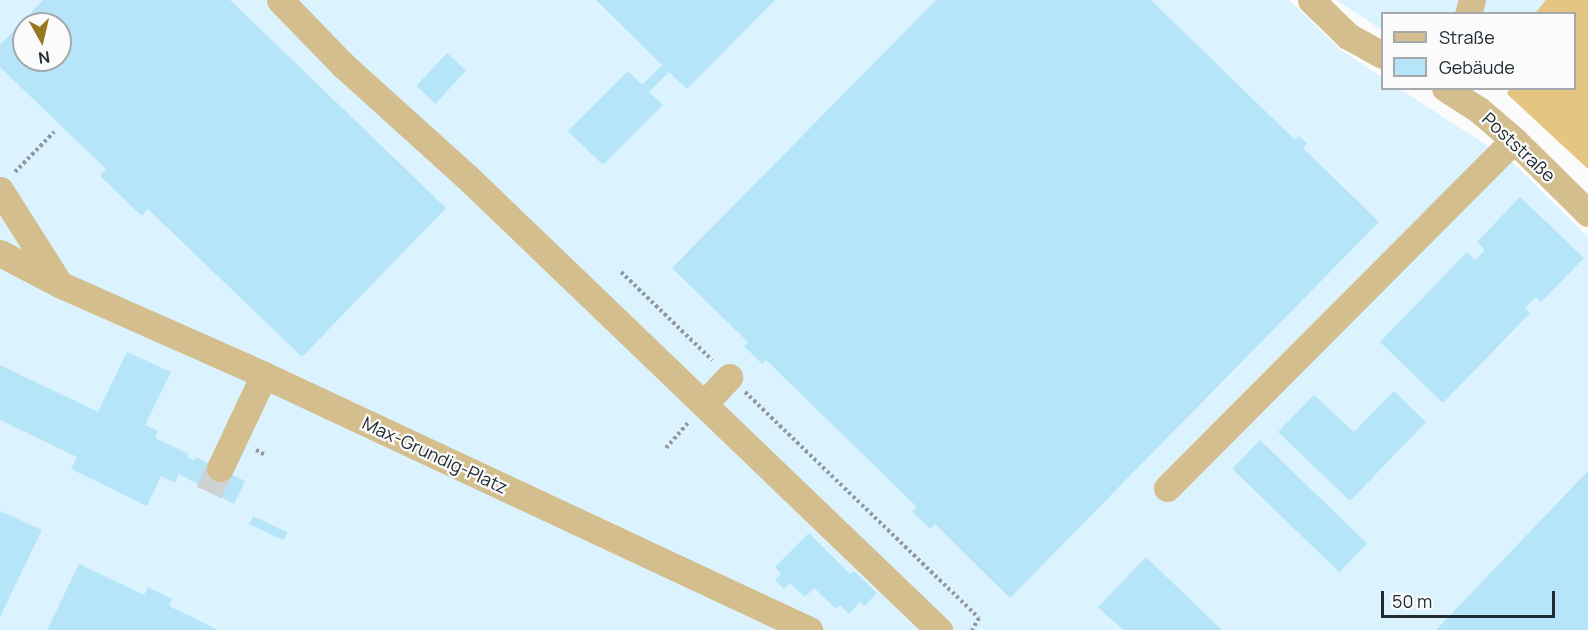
<!DOCTYPE html>
<meta charset="utf-8">
<style>
body{margin:0}
#map{position:relative;width:1588px;height:630px;overflow:hidden;background:#fbfbfb;font-family:Manrope,sans-serif}
div>[style]{position:absolute}
[style*='--x']{left:calc(var(--x)*1px);top:calc(var(--y)*1px);width:calc(var(--w)*1px);rotate:calc(var(--a)*1deg)}
.built>*{inset:0;background:#dbf3ff}
.forest>*{inset:0;background:#e4c682}
.building>*{inset:0;background:#b6e4f9;transform-origin:0 0}
.minor-tunnel>*{height:27px;margin-top:-13.5px;transform-origin:0;background:repeating-linear-gradient(90deg,#cfd2d3 0 27px,transparent 0 41px)}
.path>*{height:4px;margin-top:-2px;transform-origin:0;background:repeating-linear-gradient(90deg,#92989b 0 3px,transparent 0 6px)}
.minor>*{height:27px;margin:-13.5px;padding:0 13.5px;transform-origin:13.5px;border-radius:13.5px;background:#d4be8d}
span{translate:-50% -50%;white-space:nowrap;text-align:center;line-height:1.15;-webkit-text-stroke:4.5px #fbfbfb;paint-order:stroke}
.street-label{font-size:18px;color:#212d33}
.legend{position:absolute;left:1381px;top:12px;width:195px;height:78px;box-sizing:border-box;background:#fbfbfb;border:2px solid #a4a9ab;margin:0;padding:8px 10px;list-style:none;font-size:18px;color:#212d33}
.legend li{display:flex;align-items:center;gap:12px;height:30px}
.legend b{width:30px;border:2px solid #a4a9ab}
.north{position:absolute;left:12px;top:12px;width:60px;height:60px;box-sizing:border-box;background:#fbfbfb;border:2px solid #a4a9ab;border-radius:50%;rotate:172deg;font-size:16px;font-weight:700;line-height:24px;text-align:center;color:#212d33}
.north::after{content:'';display:block;margin:auto;width:21px;height:27px;background:#97771f;clip-path:polygon(50% 0,100% 100%,50% 72%,0 100%)}
.scale{position:absolute;left:1381px;top:591px;width:174px;height:27px;box-sizing:border-box;border:3px solid #212d33;border-top:0;padding-left:8px;font-size:18px;line-height:21px;white-space:nowrap;color:#212d33;-webkit-text-stroke:4px #fbfbfb;paint-order:stroke}
</style>
<div id="map">
<div class="built">
<i style="clip-path:polygon(evenodd,0 0,1289px 0,1341px 50px,1382px 77px,1382px 88px,1400px 89px,1511px 161px,1588px 237px,1588px 630px,0 630px,0 0,24px 24px,60px 24px,60px 60px,24px 60px,24px 24px)"></i>
<i style="clip-path:polygon(1336px 0,1546px 0,1535px 13px,1382px 14px,1382px 30px)"></i>
</div>
<div class="forest">
<i style="clip-path:polygon(1546px 0,1588px 0,1588px 169px,1507px 94px,1509px 89px,1574px 88px,1574px 14px,1535px 13px)"></i>
</div>
<div class="building">
<i style="clip-path:polygon(evenodd,43px 0,230px 0,446px 208px,302px 357px,148px 209px,142px 216px,100px 176px,106px 169px,0 67px,0 45px,43px 0,24px 24px,60px 24px,60px 60px,24px 60px,24px 24px)"></i>
<i style="clip-path:polygon(596px 0,775px 0,687px 89px,669px 72px,649px 92px,663px 105px,603px 165px,568px 131px,628px 71px,642px 85px,662px 65px)"></i>
<i style="clip-path:polygon(936px 0,1151px 0,1295px 140px,1299px 136px,1307px 143px,1303px 148px,1379px 222px,1010px 598px,935px 524px,930px 529px,921px 520px,912px 512px,917px 507px,766px 360px,762px 364px,744px 346px,748px 342px,672px 268px)"></i>
<i style="left:447px;top:53px;width:26px;height:45px;rotate:43deg"></i>
<i style="clip-path:polygon(1520px 197px,1584px 258px,1541px 302px,1536px 297px,1525px 308px,1530px 313px,1443px 403px,1380px 342px,1467px 252px,1475px 260px,1485px 250px,1477px 242px)"></i>
<i style="clip-path:polygon(127px 352px,171px 372px,145px 425px,158px 431px,155px 438px,189px 454px,187px 457px,194px 461px,196px 457px,245px 481px,234px 504px,179px 474px,175px 483px,161px 476px,147px 506px,71px 469px,77px 457px,0 420px,0 365px,98px 412px)"></i>
<i style="clip-path:polygon(1394px 391px,1426px 422px,1350px 501px,1278px 432px,1314px 395px,1354px 432px)"></i>
<i style="left:1260px;top:440px;width:149px;height:40px;rotate:44deg"></i>
<i style="clip-path:polygon(1588px 471px,1588px 630px,1436px 630px)"></i>
<i style="clip-path:polygon(0 511px,42px 530px,0 617px)"></i>
<i style="left:253px;top:516px;width:38px;height:9px;rotate:25deg"></i>
<i style="clip-path:polygon(809px 533px,850px 574px,854px 571px,877px 593px,864px 606px,860px 602px,849px 614px,840px 605px,836px 609px,814px 588px,805px 597px,790px 583px,784px 589px,775px 580px,781px 574px,775px 567px)"></i>
<i style="clip-path:polygon(1146px 557px,1222px 630px,1123px 630px,1113px 621px,1098px 607px)"></i>
<i style="clip-path:polygon(79px 564px,144px 595px,148px 587px,172px 599px,169px 606px,218px 630px,47px 630px)"></i>
</div>
<div class="minor-tunnel">
<i style="--x:209;--y:492;--w:26;--a:-65"></i>
</div>
<div class="path">
<i style="--x:15;--y:172;--w:56;--a:-45.7"></i>
<i style="--x:621;--y:272;--w:127;--a:44"></i>
<i style="--x:745;--y:392;--w:325;--a:44"></i>
<i style="--x:979;--y:618;--w:14;--a:120"></i>
<i style="--x:666;--y:448;--w:33;--a:-49"></i>
<i style="--x:256;--y:450;--w:10;--a:29"></i>
</div>
<div class="minor">
<i style="--x:280;--y:0;--w:91;--a:45.9"></i>
<i style="--x:343;--y:65;--w:166;--a:42.1"></i>
<i style="--x:466;--y:176;--w:656;--a:43.83"></i>
<i style="--x:1311;--y:0;--w:52;--a:44.2"></i>
<i style="--x:1348;--y:36;--w:39;--a:29"></i>
<i style="--x:1468;--y:14;--w:15;--a:-74"></i>
<i style="--x:1445;--y:88;--w:40;--a:32.9"></i>
<i style="--x:1479;--y:110;--w:46;--a:40.6"></i>
<i style="--x:1514;--y:140;--w:104;--a:44.6"></i>
<i style="--x:0;--y:190;--w:110;--a:57.6"></i>
<i style="--x:0;--y:253;--w:67;--a:27.7"></i>
<i style="--x:59;--y:284;--w:224;--a:23.9"></i>
<i style="--x:264;--y:375;--w:602;--a:25.07"></i>
<i style="--x:704;--y:404;--w:37;--a:-47"></i>
<i style="--x:220;--y:468;--w:103;--a:-64.7"></i>
<i style="--x:1167;--y:488;--w:491;--a:-45.1"></i>
</div>
<div class="street-label">
<span style="left:1519px;top:147px;rotate:43deg">Poststraße</span>
<span style="left:435px;top:455px;rotate:25deg">Max-Grundig-Platz</span>
</div>
<ul class="legend">
<li><b style="height:8px;background:#d4be8d"></b>Straße</li>
<li><b style="height:16px;background:#b6e4f9"></b>Gebäude</li>
</ul>
<div class="north">N</div>
<div class="scale">50 m</div>
</div>
